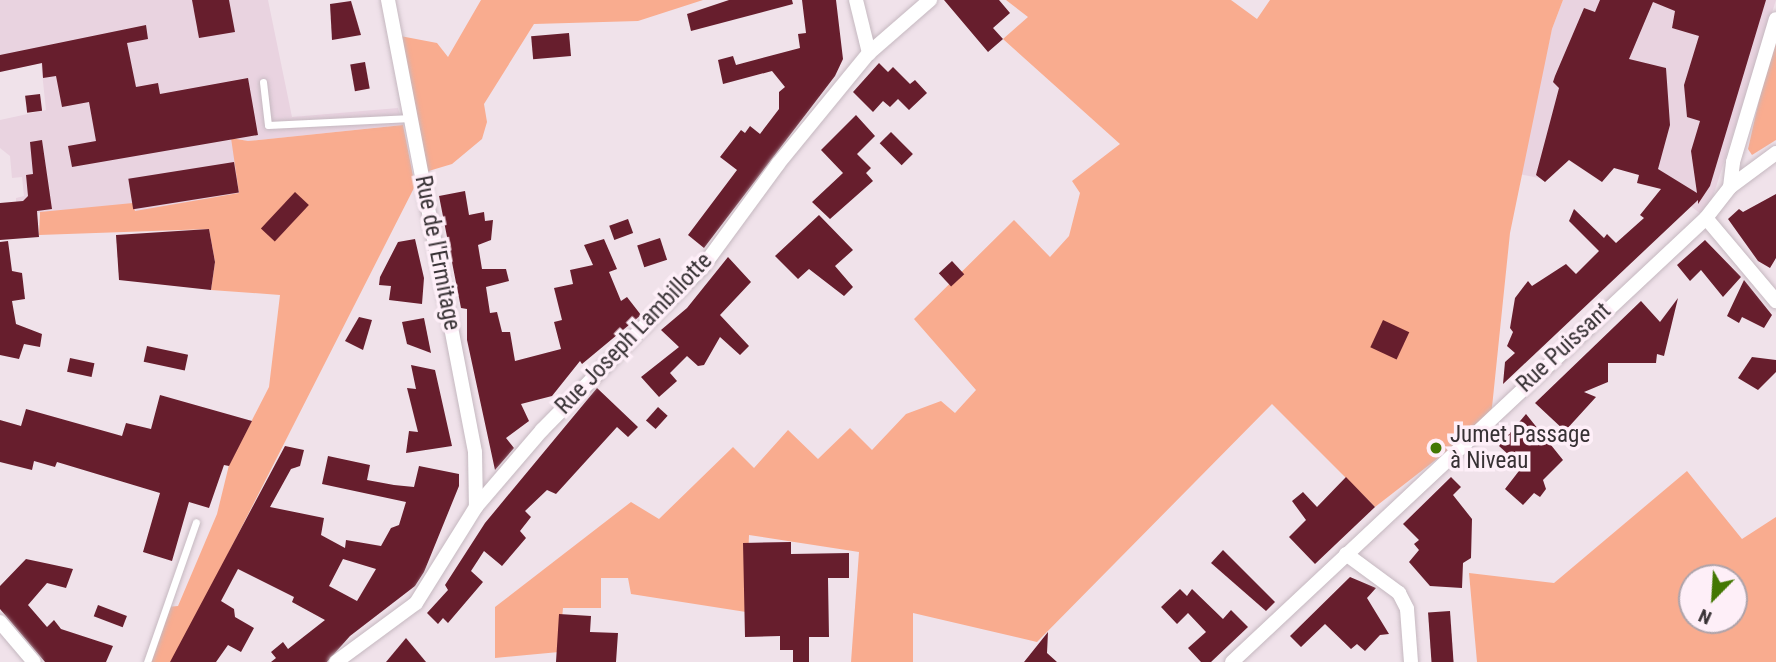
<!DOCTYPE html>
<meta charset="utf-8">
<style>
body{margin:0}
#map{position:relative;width:1776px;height:662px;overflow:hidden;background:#f0e2ea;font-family:"Roboto Condensed",sans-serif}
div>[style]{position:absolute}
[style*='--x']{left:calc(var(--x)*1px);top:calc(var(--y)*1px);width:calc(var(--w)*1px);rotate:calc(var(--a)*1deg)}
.built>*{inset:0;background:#e9d3e0}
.green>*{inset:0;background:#f9ac8f}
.building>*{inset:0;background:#671e2d;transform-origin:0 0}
.roads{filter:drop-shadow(0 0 2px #c5b8c0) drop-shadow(0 0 2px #c5b8c0)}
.service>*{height:7px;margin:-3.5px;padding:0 3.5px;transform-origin:3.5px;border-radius:3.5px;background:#fff}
.minor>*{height:14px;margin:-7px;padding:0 7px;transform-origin:7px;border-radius:7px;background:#fff}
.dots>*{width:19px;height:19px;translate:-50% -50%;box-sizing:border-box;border:4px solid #feeff8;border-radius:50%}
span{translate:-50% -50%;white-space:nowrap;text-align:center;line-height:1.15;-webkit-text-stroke:7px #feeff8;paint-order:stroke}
.street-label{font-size:23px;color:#373134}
.poi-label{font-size:23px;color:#373134}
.left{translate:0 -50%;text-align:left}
.north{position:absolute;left:1678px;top:564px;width:70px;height:70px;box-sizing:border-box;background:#feeff8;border:2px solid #aea3aa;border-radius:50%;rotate:204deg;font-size:19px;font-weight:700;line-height:28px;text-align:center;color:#373134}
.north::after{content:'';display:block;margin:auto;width:24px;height:32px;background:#437703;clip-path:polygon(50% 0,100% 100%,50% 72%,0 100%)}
</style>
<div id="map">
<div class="built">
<i style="clip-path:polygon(0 0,268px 0,292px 117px,398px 108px,403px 125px,248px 141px,232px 138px,239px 193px,136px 212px,133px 204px,16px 215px,16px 198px,24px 196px,22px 177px,12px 178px,10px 156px,0 148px,0 120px,46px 110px,41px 63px,0 72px)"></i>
<i style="clip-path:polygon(1563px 0,1776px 0,1706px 218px,1651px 175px,1560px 155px,1539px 178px,1519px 174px,1552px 29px)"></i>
</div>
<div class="green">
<i style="clip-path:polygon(481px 0,703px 0,638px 21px,534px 24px,484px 104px,487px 122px,482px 139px,452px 164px,422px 173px,395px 35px,437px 43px,448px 57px)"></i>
<i style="clip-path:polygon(1006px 0,1231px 0,1257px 19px,1270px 0,1563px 0,1552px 29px,1510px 233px,1491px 417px,1375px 507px,1272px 404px,1037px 642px,913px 613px,913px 662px,851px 662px,859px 552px,749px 535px,746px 612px,631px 594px,628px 578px,601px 578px,601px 608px,563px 608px,559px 652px,495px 658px,495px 607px,631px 502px,659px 519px,733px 447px,754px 468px,788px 430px,818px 459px,850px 428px,872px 450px,906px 414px,941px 401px,955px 413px,976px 390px,914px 319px,1014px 220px,1050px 257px,1069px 236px,1080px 193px,1072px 181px,1120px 144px,1003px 39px,1028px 17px)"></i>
<i style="clip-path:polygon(1776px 25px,1776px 140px,1752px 155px,1748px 149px)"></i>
<i style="clip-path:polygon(403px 125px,415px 186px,173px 662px,147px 662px,167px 607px,178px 606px,217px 514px,229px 465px,269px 387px,280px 295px,211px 290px,215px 262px,209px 229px,39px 235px,40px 212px,133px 203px,135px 211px,239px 193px,231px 138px,248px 141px)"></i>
<i style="clip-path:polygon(evenodd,1687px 471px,1742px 539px,1776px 517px,1776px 662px,1477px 662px,1469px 573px,1554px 583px,1687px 471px,1692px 578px,1734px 578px,1734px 620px,1692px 620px,1692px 578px)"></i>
</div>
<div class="building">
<i style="clip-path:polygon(192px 0,229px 0,235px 32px,199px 38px)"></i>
<i style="clip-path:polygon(729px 0,792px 0,793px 4px,691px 31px,687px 14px)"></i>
<i style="clip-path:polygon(802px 0,836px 0,843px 59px,835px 76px,704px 248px,688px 235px,737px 170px,720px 157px,741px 130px,745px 133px,750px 126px,760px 134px,779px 109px,779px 92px,785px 87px,772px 71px,723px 84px,718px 60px,733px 56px,736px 65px,800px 48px,798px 34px,806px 33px)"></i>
<i style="clip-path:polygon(944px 0,999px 0,1010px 13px,993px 28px,1003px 39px,988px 52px)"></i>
<i style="clip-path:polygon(evenodd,1600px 0,1766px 0,1710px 186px,1698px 204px,1698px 200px,1503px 384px,1505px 362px,1515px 353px,1507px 346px,1513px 332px,1510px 328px,1515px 298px,1528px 281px,1532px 286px,1566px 264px,1576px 274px,1599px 251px,1569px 221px,1574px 209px,1604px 238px,1607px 234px,1616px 243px,1644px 218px,1640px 215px,1661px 189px,1637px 183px,1639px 175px,1614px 168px,1602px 182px,1569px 160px,1545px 182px,1536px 175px,1559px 88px,1553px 82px,1555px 76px,1584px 8px,1595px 12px,1600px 0,1653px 2px,1675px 11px,1672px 28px,1699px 36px,1684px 85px,1687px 117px,1700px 121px,1691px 151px,1697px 193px,1658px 169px,1670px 125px,1666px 68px,1629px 59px,1653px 2px)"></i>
<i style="clip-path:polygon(351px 1px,361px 35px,332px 40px,330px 4px)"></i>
<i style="clip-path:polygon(146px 25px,148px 39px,127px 43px,136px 87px,158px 83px,160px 94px,248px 78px,258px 135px,72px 167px,68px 146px,96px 141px,89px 102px,62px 107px,56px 76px,43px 78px,42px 63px,0 72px,0 55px)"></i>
<i style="left:569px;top:33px;width:23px;height:38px;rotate:85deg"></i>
<i style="left:365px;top:62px;width:27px;height:15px;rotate:80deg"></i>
<i style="clip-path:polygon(879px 63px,888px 72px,893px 67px,910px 84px,915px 80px,927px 93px,909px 110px,898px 99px,890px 107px,883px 101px,873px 112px,853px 92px)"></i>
<i style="left:40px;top:94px;width:17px;height:15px;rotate:83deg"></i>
<i style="clip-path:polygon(856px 115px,875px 136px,857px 154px,871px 168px,866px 173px,873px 181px,830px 219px,812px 202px,843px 173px,821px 150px)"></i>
<i style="left:891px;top:132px;width:31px;height:16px;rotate:45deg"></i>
<i style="clip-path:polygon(42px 140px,52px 209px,37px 211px,39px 237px,0 240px,0 203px,23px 201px,28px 196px,26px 175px,33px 174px,30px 142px)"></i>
<i style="left:234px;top:162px;width:31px;height:107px;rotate:81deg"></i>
<i style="clip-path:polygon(465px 191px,469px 215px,484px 212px,485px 221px,493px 220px,491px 240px,478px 245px,482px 269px,506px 269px,509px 281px,486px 287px,490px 313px,497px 312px,502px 332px,510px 332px,515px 361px,561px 349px,554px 322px,562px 320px,554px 288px,573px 284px,570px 270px,593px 265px,584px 245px,604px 239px,617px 269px,609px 272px,621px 301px,627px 297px,641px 315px,582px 364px,580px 361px,552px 396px,521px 404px,529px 421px,506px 438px,514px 448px,495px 470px,467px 340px,467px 309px,461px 308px,439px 196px)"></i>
<i style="left:295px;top:192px;width:19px;height:50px;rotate:43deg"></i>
<i style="clip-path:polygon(1776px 194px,1776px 258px,1770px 268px,1758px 261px,1728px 219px,1739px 209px,1743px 212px)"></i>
<i style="clip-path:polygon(819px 215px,853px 250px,835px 266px,853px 287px,844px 296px,809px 269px,798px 279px,775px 256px)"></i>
<i style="left:628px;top:219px;width:15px;height:20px;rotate:70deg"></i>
<i style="clip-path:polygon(209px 229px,215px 262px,211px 290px,119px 280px,116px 235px)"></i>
<i style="left:660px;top:238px;width:23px;height:24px;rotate:72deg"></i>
<i style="clip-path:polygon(415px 239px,424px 278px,422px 304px,389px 300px,391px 286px,379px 285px,380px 277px,398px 242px)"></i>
<i style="clip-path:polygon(1705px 240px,1741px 277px,1723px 297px,1701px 270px,1690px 281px,1677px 265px)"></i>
<i style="clip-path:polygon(8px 241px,12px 271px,22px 273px,25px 299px,12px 301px,16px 324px,42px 334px,40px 347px,24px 344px,19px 359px,0 355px,0 242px)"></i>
<i style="clip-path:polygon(728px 257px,751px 282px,720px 315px,749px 346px,740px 355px,720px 337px,704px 365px,698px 366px,687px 356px,670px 373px,677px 381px,659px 397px,641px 377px,679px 347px,661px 330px,687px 308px)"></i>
<i style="left:952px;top:261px;width:18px;height:18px;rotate:47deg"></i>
<i style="clip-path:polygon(1744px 280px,1772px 315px,1764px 328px,1742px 317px,1739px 323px,1727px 316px)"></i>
<i style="clip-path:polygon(1678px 298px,1664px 356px,1657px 354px,1656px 363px,1608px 363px,1608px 382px,1584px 392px,1596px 397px,1565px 431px,1535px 403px,1641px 301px,1660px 322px)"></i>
<i style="clip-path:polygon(359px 317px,372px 320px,363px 350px,345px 341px)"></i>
<i style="clip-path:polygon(424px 318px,431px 353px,407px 344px,402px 322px)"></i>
<i style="left:1383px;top:320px;width:29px;height:30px;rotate:25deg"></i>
<i style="left:147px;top:346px;width:42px;height:16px;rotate:12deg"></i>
<i style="clip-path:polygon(1752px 357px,1776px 360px,1776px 372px,1758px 390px,1738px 378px)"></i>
<i style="left:70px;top:358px;width:25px;height:14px;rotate:12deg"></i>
<i style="clip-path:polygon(411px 365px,435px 370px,452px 446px,406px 453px,409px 431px,418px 432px,407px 388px,416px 389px)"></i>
<i style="clip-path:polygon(597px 388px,638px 427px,628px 437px,617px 427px,556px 494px,547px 490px,525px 511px,531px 517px,520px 531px,526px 538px,502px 566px,484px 551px,471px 571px,483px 582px,448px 623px,443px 618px,438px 624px,427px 613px,448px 590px,445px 585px,485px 523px)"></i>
<i style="clip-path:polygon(160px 395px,252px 421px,229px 466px,224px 465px,209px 508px,189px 502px,172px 561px,143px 552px,160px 493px,57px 462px,55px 467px,34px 461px,32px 470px,0 462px,0 420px,21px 426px,26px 409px,122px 436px,126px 423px,151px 429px)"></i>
<i style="left:658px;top:407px;width:13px;height:18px;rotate:42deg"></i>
<i style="clip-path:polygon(1526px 414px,1563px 460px,1543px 480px,1546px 489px,1540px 497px,1534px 493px,1523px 505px,1505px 489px,1522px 467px,1499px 446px)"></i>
<i style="clip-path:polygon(evenodd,285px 446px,304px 450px,300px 466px,291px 469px,270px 507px,324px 518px,321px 535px,345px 548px,346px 540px,381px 546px,391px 528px,399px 525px,406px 502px,322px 484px,328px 456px,370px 465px,367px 480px,394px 485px,414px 487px,419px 466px,459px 474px,459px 486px,424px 572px,415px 586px,350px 636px,327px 662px,271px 662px,276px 658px,271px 652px,283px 642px,288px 649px,325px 620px,292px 602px,294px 597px,238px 569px,221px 601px,234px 609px,235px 617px,254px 628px,241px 652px,228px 645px,216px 662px,170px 662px,285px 446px,343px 559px,376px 569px,357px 601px,329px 586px,343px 559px)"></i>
<i style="clip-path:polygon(1346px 477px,1375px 507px,1315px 564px,1289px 537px,1306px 520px,1292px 501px,1303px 492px,1317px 507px)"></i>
<i style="clip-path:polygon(1451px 477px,1461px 487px,1453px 495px,1472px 519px,1471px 558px,1463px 563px,1462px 588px,1430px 586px,1409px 562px,1419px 550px,1414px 544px,1419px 540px,1403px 524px)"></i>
<i style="clip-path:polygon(791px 542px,791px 554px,849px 553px,849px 578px,828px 578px,829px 637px,809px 637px,809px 662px,793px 662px,793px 650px,780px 650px,780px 636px,745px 637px,743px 543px)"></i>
<i style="clip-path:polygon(1223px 550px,1275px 602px,1266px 611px,1211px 563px)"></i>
<i style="clip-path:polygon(26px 559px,73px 569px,66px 588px,47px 583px,28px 605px,47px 627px,54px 620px,61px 629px,113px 646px,106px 662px,45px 662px,0 609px,0 586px)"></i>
<i style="clip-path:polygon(1350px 577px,1376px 588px,1367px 598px,1389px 634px,1380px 635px,1365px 651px,1357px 644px,1351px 649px,1325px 624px,1301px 647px,1290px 636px)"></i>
<i style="clip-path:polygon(1180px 589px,1187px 596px,1192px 589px,1223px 619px,1231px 610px,1248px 627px,1211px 662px,1201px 662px,1188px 648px,1206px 632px,1188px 613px,1177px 624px,1161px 607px)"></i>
<i style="left:98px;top:605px;width:31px;height:12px;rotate:21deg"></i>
<i style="left:1450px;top:611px;width:51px;height:22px;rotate:86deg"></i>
<i style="clip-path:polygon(559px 614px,591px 616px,590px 632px,618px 633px,616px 662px,556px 662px)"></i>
<i style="clip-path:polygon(1048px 632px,1047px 653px,1057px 662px,1024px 662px)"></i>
<i style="clip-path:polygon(406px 638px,426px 662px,386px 662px)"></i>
</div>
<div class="roads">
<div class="service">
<i style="--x:263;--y:82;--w:43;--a:83.4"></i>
<i style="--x:268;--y:125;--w:143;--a:-2.8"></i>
<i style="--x:147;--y:662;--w:148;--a:-70.7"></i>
</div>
<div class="minor">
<i style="--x:388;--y:0;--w:460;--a:79.1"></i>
<i style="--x:475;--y:452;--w:55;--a:89"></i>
<i style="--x:856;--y:0;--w:55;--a:76.2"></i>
<i style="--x:1730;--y:187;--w:25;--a:-83"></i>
<i style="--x:1733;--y:162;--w:149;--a:-73.3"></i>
<i style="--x:1706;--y:218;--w:109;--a:49.9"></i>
<i style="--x:1346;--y:554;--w:66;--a:36.3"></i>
<i style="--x:1399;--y:593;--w:18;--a:63"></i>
<i style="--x:1407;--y:609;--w:53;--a:85.7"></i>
<i style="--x:0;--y:622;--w:52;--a:49.6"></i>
<i style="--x:336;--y:662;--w:99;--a:-36.4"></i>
<i style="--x:416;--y:603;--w:113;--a:-58"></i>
<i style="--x:476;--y:507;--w:101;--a:-49.4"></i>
<i style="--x:542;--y:430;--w:228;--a:-45.4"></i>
<i style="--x:702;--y:268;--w:129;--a:-53.8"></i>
<i style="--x:778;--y:164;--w:144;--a:-50.7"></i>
<i style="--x:869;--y:53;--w:81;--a:-41"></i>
<i style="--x:1232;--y:662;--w:649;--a:-43.13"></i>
<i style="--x:1706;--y:218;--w:39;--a:-52"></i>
<i style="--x:1730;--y:187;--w:57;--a:-36.5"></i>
</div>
</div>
<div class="dots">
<i style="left:1436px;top:448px;background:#437703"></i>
</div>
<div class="street-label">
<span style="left:437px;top:253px;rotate:79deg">Rue de l'Ermitage</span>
<span style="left:634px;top:334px;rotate:-46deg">Rue Joseph Lambillotte</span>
<span style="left:1564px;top:348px;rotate:-43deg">Rue Puissant</span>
</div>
<div class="poi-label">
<span class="left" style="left:1450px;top:448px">Jumet Passage<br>à Niveau</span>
</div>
<div class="north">N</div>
</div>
